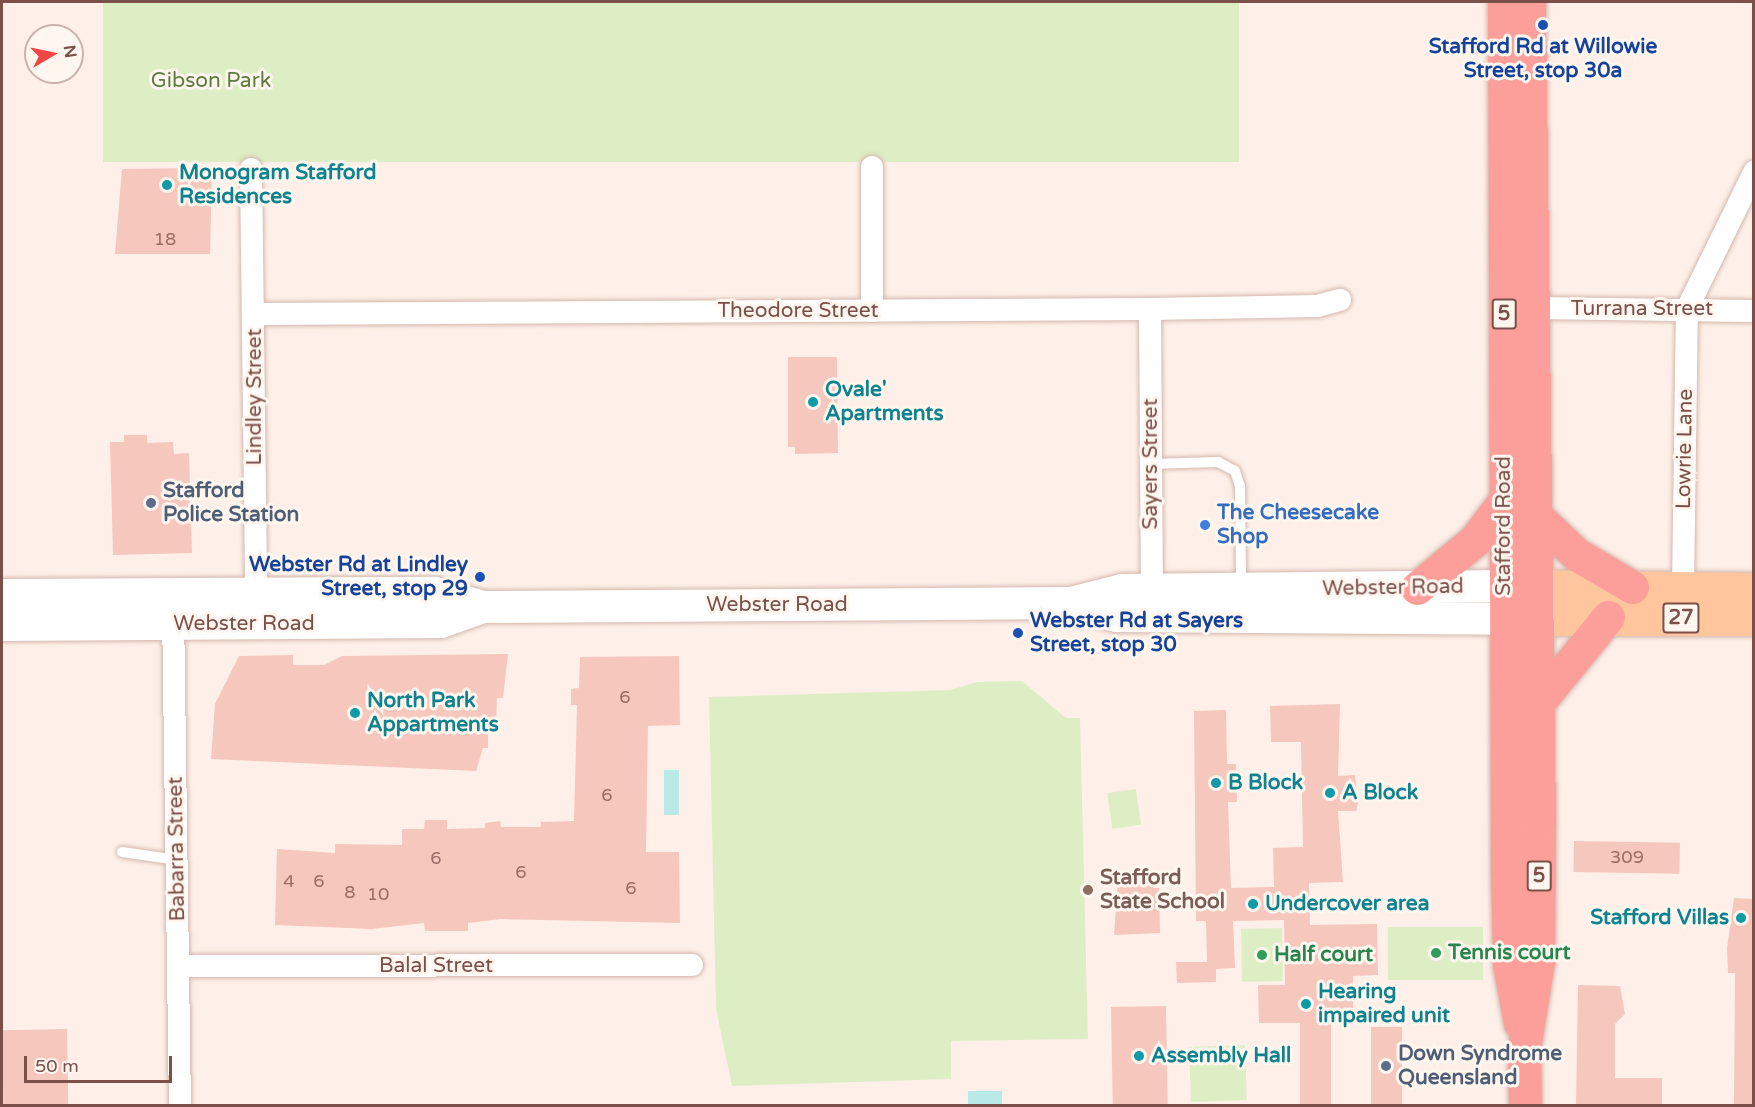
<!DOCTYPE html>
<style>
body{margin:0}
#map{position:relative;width:1755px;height:1107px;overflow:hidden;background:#fef0e8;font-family:"Varela Round",sans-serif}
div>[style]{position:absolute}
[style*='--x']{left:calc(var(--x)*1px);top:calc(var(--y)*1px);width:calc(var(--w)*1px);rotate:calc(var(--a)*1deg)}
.green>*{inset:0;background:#deeec4;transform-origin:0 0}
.water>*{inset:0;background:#baeae7;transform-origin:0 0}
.building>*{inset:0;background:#f6c7bd;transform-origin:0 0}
.roads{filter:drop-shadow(0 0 2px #d4b7ae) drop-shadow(0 0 2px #d4b7ae)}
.lane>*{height:10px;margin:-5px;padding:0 5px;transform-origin:5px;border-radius:5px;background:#fff}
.street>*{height:22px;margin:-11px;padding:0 11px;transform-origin:11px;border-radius:11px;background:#fff}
.secondary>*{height:32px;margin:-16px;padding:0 16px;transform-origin:16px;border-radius:16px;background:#fff}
.primary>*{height:33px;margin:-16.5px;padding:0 16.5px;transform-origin:16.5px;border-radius:16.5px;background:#ffc69d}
.highway>*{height:33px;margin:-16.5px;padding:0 16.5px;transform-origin:16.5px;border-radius:16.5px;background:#fc9f9a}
.dots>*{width:16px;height:16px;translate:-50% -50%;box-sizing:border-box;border:3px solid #fff6ef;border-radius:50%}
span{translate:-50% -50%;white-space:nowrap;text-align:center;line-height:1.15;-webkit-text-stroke:6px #fff6ef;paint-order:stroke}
.number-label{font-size:18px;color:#9a6e66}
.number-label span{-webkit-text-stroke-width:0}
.shield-label span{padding:2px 4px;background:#fff6ef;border:2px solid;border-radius:4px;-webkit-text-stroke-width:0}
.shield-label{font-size:20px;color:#7b5049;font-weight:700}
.transit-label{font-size:21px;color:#164399;font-weight:700}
.right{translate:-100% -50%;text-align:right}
.left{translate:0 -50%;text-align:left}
.park-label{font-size:21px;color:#5d7b3c}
.culture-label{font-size:21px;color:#0d838f;font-weight:700}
.street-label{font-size:21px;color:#7b5049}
.service-label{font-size:21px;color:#4e5e75;font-weight:700}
.shop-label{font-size:21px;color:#366cbe;font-weight:700}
.education-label{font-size:21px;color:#785e54;font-weight:700}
.leisure-label{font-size:21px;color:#27864d;font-weight:700}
.frame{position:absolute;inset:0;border:3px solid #7b5049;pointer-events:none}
.north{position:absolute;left:24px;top:24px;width:60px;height:60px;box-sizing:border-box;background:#fff6ef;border:2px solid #cab4ad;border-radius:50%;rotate:81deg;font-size:16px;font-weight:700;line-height:24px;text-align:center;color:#7b5049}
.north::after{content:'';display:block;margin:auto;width:21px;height:27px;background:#f14644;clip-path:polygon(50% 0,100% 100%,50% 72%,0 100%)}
.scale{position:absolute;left:24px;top:1056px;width:148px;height:27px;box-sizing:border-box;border:3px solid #7b5049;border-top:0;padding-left:8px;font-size:18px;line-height:21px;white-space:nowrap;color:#7b5049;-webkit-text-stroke:4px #fff6ef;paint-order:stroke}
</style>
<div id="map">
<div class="green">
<i style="left:103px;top:2px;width:1136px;height:160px"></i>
<i style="clip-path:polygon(1022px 681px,1066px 718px,1080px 718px,1088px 1039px,951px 1041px,951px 1079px,732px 1086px,716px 1009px,709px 697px,950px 690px,977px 682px)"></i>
<i style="left:1136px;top:789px;width:36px;height:29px;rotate:82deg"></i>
<i style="left:1388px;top:927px;width:95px;height:53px"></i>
<i style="left:1282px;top:928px;width:53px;height:41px;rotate:89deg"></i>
<i style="left:1245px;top:1045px;width:55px;height:56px;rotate:88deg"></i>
</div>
<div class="water">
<i style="left:664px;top:770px;width:15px;height:45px"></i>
<i style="left:968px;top:1091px;width:34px;height:14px"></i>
</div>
<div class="building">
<i style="clip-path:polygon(205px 168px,212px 172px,210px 254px,115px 254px,122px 169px)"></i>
<i style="clip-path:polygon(788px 357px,837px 357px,838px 453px,795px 454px,795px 447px,788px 447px)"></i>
<i style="clip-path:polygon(124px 435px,147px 435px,147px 443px,173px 442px,174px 454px,189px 453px,192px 553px,113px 555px,110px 442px,124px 442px)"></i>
<i style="clip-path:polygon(508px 654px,503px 698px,497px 698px,496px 724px,488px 723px,488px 748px,483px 748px,476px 771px,211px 759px,215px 704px,239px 656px,293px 655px,293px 665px,324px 665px,342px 656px)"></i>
<i style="clip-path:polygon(679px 656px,680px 725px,648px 726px,646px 852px,679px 852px,680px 923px,501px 919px,468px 923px,468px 931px,425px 931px,424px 923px,372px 929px,275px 925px,277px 849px,335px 853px,335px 844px,402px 845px,402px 829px,424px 829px,425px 820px,447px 820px,447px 829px,485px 828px,485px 823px,500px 821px,501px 827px,541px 827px,541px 822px,574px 821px,577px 705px,571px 705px,571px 689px,579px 688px,580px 657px)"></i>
<i style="clip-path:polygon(1340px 704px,1338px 776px,1355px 775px,1358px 803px,1356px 811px,1338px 811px,1343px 882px,1309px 883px,1310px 925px,1377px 924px,1378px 975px,1353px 976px,1353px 1022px,1331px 1022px,1331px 1106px,1300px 1106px,1300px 1023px,1259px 1023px,1258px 985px,1285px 985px,1284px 920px,1233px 921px,1235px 968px,1216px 969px,1216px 982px,1177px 983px,1176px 962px,1207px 962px,1206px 921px,1196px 921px,1194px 711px,1226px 710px,1227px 764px,1236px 764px,1237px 802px,1228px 802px,1231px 888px,1274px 887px,1273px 848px,1303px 847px,1301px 742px,1271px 742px,1270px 706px)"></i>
<i style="left:1574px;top:841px;width:106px;height:31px;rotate:1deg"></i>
<i style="clip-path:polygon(1153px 878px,1153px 888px,1159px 888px,1160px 933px,1114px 935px,1118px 879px)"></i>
<i style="clip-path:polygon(1734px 898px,1754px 899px,1754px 1106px,1734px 1106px,1735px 973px,1728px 973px,1727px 948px)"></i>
<i style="clip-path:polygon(1578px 985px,1620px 986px,1625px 1014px,1615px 1024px,1615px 1078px,1662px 1078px,1662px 1104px,1576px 1104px)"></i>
<i style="left:1166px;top:1006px;width:100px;height:55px;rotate:89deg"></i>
<i style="left:1371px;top:1027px;width:31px;height:79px"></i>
<i style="left:67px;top:1029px;width:77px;height:65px;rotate:89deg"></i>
</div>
<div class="roads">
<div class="lane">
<i style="--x:1151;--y:464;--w:67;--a:-1.7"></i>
<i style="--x:1218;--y:462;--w:19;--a:28"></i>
<i style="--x:1235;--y:471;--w:16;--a:72"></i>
<i style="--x:1240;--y:486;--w:99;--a:89.4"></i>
<i style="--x:122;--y:852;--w:56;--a:8.3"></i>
</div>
<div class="street">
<i style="--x:872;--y:167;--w:144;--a:90"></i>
<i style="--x:251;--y:169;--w:439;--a:89.3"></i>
<i style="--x:1531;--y:308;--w:223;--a:0.8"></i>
<i style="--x:1150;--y:309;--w:281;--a:89.6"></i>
<i style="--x:1152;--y:590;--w:14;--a:69"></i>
<i style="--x:255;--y:314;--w:895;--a:-0.32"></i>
<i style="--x:1150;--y:309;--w:167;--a:-1"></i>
<i style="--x:1317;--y:306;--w:24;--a:-15"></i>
<i style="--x:1683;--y:588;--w:279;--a:-89.2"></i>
<i style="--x:1687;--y:309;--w:153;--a:-63.9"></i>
<i style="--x:173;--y:608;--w:498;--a:89.2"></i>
<i style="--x:179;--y:966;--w:513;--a:-0.11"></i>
</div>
<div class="secondary">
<i style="--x:2;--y:595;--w:432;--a:-0.3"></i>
<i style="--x:434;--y:593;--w:51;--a:15.9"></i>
<i style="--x:483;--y:607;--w:588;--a:-0.39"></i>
<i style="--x:1071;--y:603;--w:53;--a:-14.3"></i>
<i style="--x:1122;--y:590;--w:382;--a:-0.6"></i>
<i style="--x:1072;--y:604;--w:47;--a:14.9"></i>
<i style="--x:1117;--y:616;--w:387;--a:0.4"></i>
<i style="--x:2;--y:625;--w:439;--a:-0.4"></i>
<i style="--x:441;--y:622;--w:45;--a:-19.7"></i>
</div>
<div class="primary">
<i style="--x:1509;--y:586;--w:245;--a:0.7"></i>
<i style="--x:1509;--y:619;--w:245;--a:0"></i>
</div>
<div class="highway">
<i style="--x:1504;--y:2;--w:871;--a:89.8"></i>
<i style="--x:1507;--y:873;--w:91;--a:88.7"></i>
<i style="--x:1509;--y:964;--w:60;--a:79.4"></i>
<i style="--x:1534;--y:514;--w:58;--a:43.6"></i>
<i style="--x:1576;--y:554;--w:65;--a:30.5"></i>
<i style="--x:1417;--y:588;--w:75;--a:-39.6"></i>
<i style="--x:1475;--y:540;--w:46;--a:-52.9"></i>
<i style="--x:1538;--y:703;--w:111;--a:-50.9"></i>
<i style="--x:1525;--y:1106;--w:58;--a:-91"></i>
<i style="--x:1524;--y:1048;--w:87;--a:-80.8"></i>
<i style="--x:1538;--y:962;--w:140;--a:-89.6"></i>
<i style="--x:1539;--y:822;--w:820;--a:-90.7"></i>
</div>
</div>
<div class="dots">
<i style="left:1543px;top:25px;background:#1a4fb4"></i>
<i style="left:167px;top:185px;background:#0f9aa8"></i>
<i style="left:813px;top:402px;background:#0f9aa8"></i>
<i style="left:151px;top:503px;background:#5c6f8a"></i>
<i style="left:1205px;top:525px;background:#3f7fe0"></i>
<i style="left:480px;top:577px;background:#1a4fb4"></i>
<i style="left:1018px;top:633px;background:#1a4fb4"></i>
<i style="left:355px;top:713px;background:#0f9aa8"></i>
<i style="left:1216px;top:783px;background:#0f9aa8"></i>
<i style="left:1330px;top:793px;background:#0f9aa8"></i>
<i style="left:1088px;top:890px;background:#8d6e63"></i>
<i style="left:1253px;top:904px;background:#0f9aa8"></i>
<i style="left:1741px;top:918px;background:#0f9aa8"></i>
<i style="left:1436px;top:953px;background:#2e9e5b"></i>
<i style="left:1262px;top:955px;background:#2e9e5b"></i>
<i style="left:1306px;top:1004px;background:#0f9aa8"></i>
<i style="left:1139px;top:1056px;background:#0f9aa8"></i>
<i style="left:1386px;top:1066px;background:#5c6f8a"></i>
</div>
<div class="number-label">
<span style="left:165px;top:239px">18</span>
<span style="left:625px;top:697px">6</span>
<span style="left:607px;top:795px">6</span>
<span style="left:1627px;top:857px">309</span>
<span style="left:436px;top:858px">6</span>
<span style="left:521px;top:872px">6</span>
<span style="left:289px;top:881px">4</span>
<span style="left:319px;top:881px">6</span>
<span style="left:631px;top:888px">6</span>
<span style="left:350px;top:892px">8</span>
<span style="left:378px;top:894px">10</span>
</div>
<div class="shield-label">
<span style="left:1504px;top:314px">5</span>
<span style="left:1681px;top:618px">27</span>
<span style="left:1539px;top:876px">5</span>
</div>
<div class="transit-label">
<span style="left:1543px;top:59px">Stafford Rd at Willowie<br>Street, stop 30a</span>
<span class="right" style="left:468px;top:577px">Webster Rd at Lindley<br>Street, stop 29</span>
<span class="left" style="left:1030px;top:633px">Webster Rd at Sayers<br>Street, stop 30</span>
</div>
<div class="park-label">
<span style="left:211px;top:81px">Gibson Park</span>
</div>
<div class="culture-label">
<span class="left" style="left:179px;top:185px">Monogram Stafford<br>Residences</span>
<span class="left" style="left:825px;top:402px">Ovale'<br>Apartments</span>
<span class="left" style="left:367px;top:713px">North Park<br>Appartments</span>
<span class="left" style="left:1228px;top:783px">B Block</span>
<span class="left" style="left:1342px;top:793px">A Block</span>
<span class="left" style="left:1265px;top:904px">Undercover area</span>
<span class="right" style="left:1729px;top:918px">Stafford Villas</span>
<span class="left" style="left:1318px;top:1004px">Hearing<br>impaired unit</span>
<span class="left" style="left:1151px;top:1056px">Assembly Hall</span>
</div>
<div class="street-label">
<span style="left:1642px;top:309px">Turrana Street</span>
<span style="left:798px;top:311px">Theodore Street</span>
<span style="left:255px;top:397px;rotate:-90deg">Lindley Street</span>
<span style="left:1685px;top:449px;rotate:-89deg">Lowrie Lane</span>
<span style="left:1151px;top:464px;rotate:-90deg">Sayers Street</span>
<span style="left:1504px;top:526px;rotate:-90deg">Stafford Road</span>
<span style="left:1393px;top:588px;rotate:-1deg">Webster Road</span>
<span style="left:777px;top:605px">Webster Road</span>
<span style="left:244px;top:624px">Webster Road</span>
<span style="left:177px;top:849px;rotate:-91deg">Babarra Street</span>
<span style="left:436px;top:966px">Balal Street</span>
</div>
<div class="service-label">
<span class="left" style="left:163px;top:503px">Stafford<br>Police Station</span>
<span class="left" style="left:1398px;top:1066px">Down Syndrome<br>Queensland</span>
</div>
<div class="shop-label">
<span class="left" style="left:1217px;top:525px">The Cheesecake<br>Shop</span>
</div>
<div class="education-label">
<span class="left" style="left:1100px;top:890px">Stafford<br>State School</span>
</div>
<div class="leisure-label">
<span class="left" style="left:1448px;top:953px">Tennis court</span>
<span class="left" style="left:1274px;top:955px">Half court</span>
</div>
<div class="frame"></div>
<div class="north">N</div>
<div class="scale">50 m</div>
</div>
